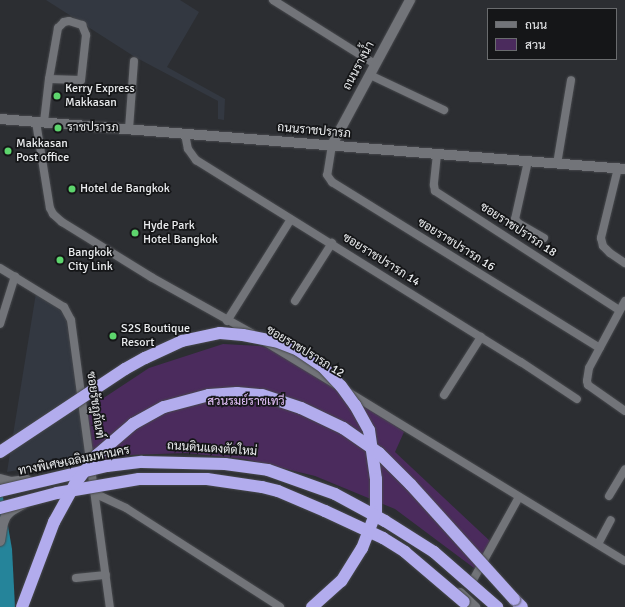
<!DOCTYPE html>
<meta charset="utf-8">
<style>
body{margin:0}
#map{position:relative;width:625px;height:607px;overflow:hidden;background:#2c2e32;font-family:Signika,Sarabun,sans-serif}
div>[style]{position:absolute}
[style*='--x']{left:calc(var(--x)*1px);top:calc(var(--y)*1px);width:calc(var(--w)*1px);rotate:calc(var(--a)*1deg)}
.built>*{inset:0;background:#333841}
.green>*{inset:0;background:#4b2b5d}
.water>*{inset:0;background:#25849a}
.roads{filter:drop-shadow(0 0 1px #47494d) drop-shadow(0 0 1px #47494d)}
.minor>*{height:8px;margin:-4px;padding:0 4px;transform-origin:4px;border-radius:4px;background:#727479}
.tertiary>*{height:10px;margin:-5px;padding:0 5px;transform-origin:5px;border-radius:5px;background:#727479}
.secondary>*{height:10px;margin:-5px;padding:0 5px;transform-origin:5px;border-radius:5px;background:#727479}
.motorway>*{height:12px;margin:-6px;padding:0 6px;transform-origin:6px;border-radius:6px;background:#b2aced}
.bridges{filter:drop-shadow(0 0 1px #47494d) drop-shadow(0 0 1px #47494d)}
.motorway-bridge>*{height:12px;margin:-6px;padding:0 6px;transform-origin:6px;border-radius:6px;background:#b2aced}
.dots>*{width:11px;height:11px;translate:-50% -50%;box-sizing:border-box;border:2px solid #151618;border-radius:50%}
span{translate:-50% -50%;white-space:nowrap;text-align:center;line-height:1.15;-webkit-text-stroke:3.5px #151618;paint-order:stroke}
.street-label{font-size:12px;color:#eaecee}
.poi-label{font-size:12px;color:#eaecee}
.left{translate:0 -50%;text-align:left}
.park-label{font-size:12px;color:#e6c3fc}
.legend{position:absolute;left:487px;top:8px;width:130px;height:52px;box-sizing:border-box;background:#151618;border:1px solid #6a6c6e;margin:0;padding:5px 7px;list-style:none;font-size:12px;color:#eaecee}
.legend li{display:flex;align-items:center;gap:8px;height:20px}
.legend b{width:20px;border:1px solid #6a6c6e}
</style>
<div id="map">
<div class="built">
<i style="clip-path:polygon(46px 0,180px 0,199px 12px,167px 67px,225px 99px,224px 120px,218px 119px,218px 101px,135px 57px)"></i>
<i style="clip-path:polygon(36px 293px,52px 302px,66px 317px,87px 457px,7px 472px)"></i>
</div>
<div class="green">
<i style="clip-path:polygon(223px 344px,260px 346px,308px 362px,404px 432px,395px 452px,491px 542px,478px 571px,395px 509px,315px 476px,245px 459px,186px 453px,129px 455px,94px 463px,87px 409px,149px 368px)"></i>
</div>
<div class="water">
<i style="clip-path:polygon(0 480px,12px 549px,15px 607px,0 607px)"></i>
</div>
<div class="roads">
<div class="minor">
<i style="--x:273;--y:0;--w:120;--a:32.1"></i>
<i style="--x:370;--y:75;--w:82;--a:25.3"></i>
<i style="--x:36;--y:122;--w:87;--a:80.8"></i>
<i style="--x:50;--y:208;--w:7;--a:63"></i>
<i style="--x:53;--y:214;--w:12;--a:42"></i>
<i style="--x:62;--y:222;--w:105;--a:31.7"></i>
<i style="--x:151;--y:277;--w:115;--a:29.2"></i>
<i style="--x:44;--y:122;--w:43;--a:-83.4"></i>
<i style="--x:49;--y:79;--w:52;--a:-80"></i>
<i style="--x:58;--y:28;--w:8;--a:-45"></i>
<i style="--x:64;--y:22;--w:5;--a:-11"></i>
<i style="--x:69;--y:21;--w:14;--a:17"></i>
<i style="--x:82;--y:25;--w:11;--a:68"></i>
<i style="--x:86;--y:35;--w:45;--a:96.3"></i>
<i style="--x:81;--y:80;--w:32;--a:-178"></i>
<i style="--x:129;--y:129;--w:68;--a:-85.8"></i>
<i style="--x:185;--y:134;--w:15;--a:79"></i>
<i style="--x:188;--y:149;--w:14;--a:54"></i>
<i style="--x:196;--y:160;--w:383;--a:31.9"></i>
<i style="--x:521;--y:362;--w:67;--a:33.5"></i>
<i style="--x:332;--y:145;--w:30;--a:99"></i>
<i style="--x:327;--y:175;--w:9;--a:54"></i>
<i style="--x:332;--y:182;--w:315;--a:31.8"></i>
<i style="--x:437;--y:154;--w:31;--a:96"></i>
<i style="--x:434;--y:185;--w:6;--a:81"></i>
<i style="--x:435;--y:191;--w:219;--a:32.9"></i>
<i style="--x:528;--y:161;--w:59;--a:102.6"></i>
<i style="--x:515;--y:219;--w:5;--a:53"></i>
<i style="--x:518;--y:223;--w:30;--a:30"></i>
<i style="--x:557;--y:164;--w:85;--a:-80.5"></i>
<i style="--x:618;--y:168;--w:72;--a:103.7"></i>
<i style="--x:601;--y:238;--w:8;--a:76"></i>
<i style="--x:603;--y:246;--w:10;--a:45"></i>
<i style="--x:610;--y:253;--w:18;--a:34"></i>
<i style="--x:0;--y:268;--w:75;--a:31.4"></i>
<i style="--x:64;--y:307;--w:15;--a:62"></i>
<i style="--x:71;--y:320;--w:290;--a:82.3"></i>
<i style="--x:295;--y:301;--w:69;--a:-57.5"></i>
<i style="--x:625;--y:301;--w:76;--a:118.2"></i>
<i style="--x:589;--y:368;--w:13;--a:99"></i>
<i style="--x:587;--y:381;--w:4;--a:76"></i>
<i style="--x:588;--y:385;--w:45;--a:35.1"></i>
<i style="--x:227;--y:321;--w:120;--a:-57.9"></i>
<i style="--x:0;--y:324;--w:50;--a:-72.6"></i>
<i style="--x:264;--y:341;--w:83;--a:31.2"></i>
<i style="--x:348;--y:392;--w:324;--a:31.4"></i>
<i style="--x:444;--y:395;--w:69;--a:-57.5"></i>
<i style="--x:96;--y:494;--w:33;--a:25"></i>
<i style="--x:126;--y:508;--w:183;--a:32.7"></i>
<i style="--x:609;--y:496;--w:31;--a:-59"></i>
<i style="--x:598;--y:544;--w:27;--a:-62"></i>
<i style="--x:76;--y:578;--w:30;--a:-6"></i>
<i style="--x:473;--y:580;--w:95;--a:-61"></i>
</div>
<div class="tertiary">
<i style="--x:332;--y:145;--w:165;--a:-61.7"></i>
<i style="--x:0;--y:479;--w:11;--a:15"></i>
<i style="--x:11;--y:482;--w:16;--a:-7"></i>
<i style="--x:0;--y:541;--w:18;--a:-81"></i>
<i style="--x:3;--y:523;--w:8;--a:-67"></i>
<i style="--x:6;--y:516;--w:7;--a:-45"></i>
<i style="--x:11;--y:511;--w:14;--a:-30"></i>
<i style="--x:460;--y:593;--w:21;--a:43"></i>
</div>
<div class="secondary">
<i style="--x:0;--y:119;--w:627;--a:4.57"></i>
</div>
<div class="motorway">
<i style="--x:514;--y:599;--w:11;--a:45"></i>
</div>
</div>
<div class="bridges">
<div class="motorway-bridge">
<i style="--x:0;--y:452;--w:150;--a:-33.6"></i>
<i style="--x:125;--y:369;--w:23;--a:-29"></i>
<i style="--x:145;--y:358;--w:41;--a:-24.7"></i>
<i style="--x:182;--y:341;--w:39;--a:-12"></i>
<i style="--x:220;--y:333;--w:23;--a:5"></i>
<i style="--x:243;--y:335;--w:33;--a:11"></i>
<i style="--x:275;--y:341;--w:25;--a:21"></i>
<i style="--x:298;--y:350;--w:30;--a:34"></i>
<i style="--x:323;--y:367;--w:26;--a:47"></i>
<i style="--x:341;--y:386;--w:24;--a:54"></i>
<i style="--x:355;--y:405;--w:29;--a:61"></i>
<i style="--x:369;--y:430;--w:49;--a:81.9"></i>
<i style="--x:376;--y:479;--w:33;--a:90"></i>
<i style="--x:376;--y:512;--w:39;--a:111"></i>
<i style="--x:362;--y:548;--w:39;--a:122"></i>
<i style="--x:341;--y:581;--w:39;--a:138"></i>
<i style="--x:0;--y:491;--w:110;--a:-13.2"></i>
<i style="--x:107;--y:466;--w:35;--a:-7"></i>
<i style="--x:142;--y:462;--w:83;--a:1.4"></i>
<i style="--x:225;--y:464;--w:43;--a:7.9"></i>
<i style="--x:268;--y:470;--w:71;--a:19.7"></i>
<i style="--x:335;--y:494;--w:57;--a:28.4"></i>
<i style="--x:385;--y:521;--w:58;--a:32.3"></i>
<i style="--x:434;--y:552;--w:84;--a:41.1"></i>
<i style="--x:0;--y:508;--w:59;--a:-14.7"></i>
<i style="--x:57;--y:493;--w:83;--a:-9.7"></i>
<i style="--x:139;--y:479;--w:68;--a:0"></i>
<i style="--x:207;--y:479;--w:56;--a:8.3"></i>
<i style="--x:262;--y:487;--w:16;--a:14"></i>
<i style="--x:278;--y:491;--w:51;--a:23.1"></i>
<i style="--x:325;--y:511;--w:64;--a:25"></i>
<i style="--x:383;--y:538;--w:26;--a:32"></i>
<i style="--x:405;--y:552;--w:77;--a:40.3"></i>
<i style="--x:22;--y:607;--w:91;--a:-69.4"></i>
<i style="--x:54;--y:522;--w:43;--a:-61.1"></i>
<i style="--x:75;--y:484;--w:36;--a:-53"></i>
<i style="--x:97;--y:455;--w:48;--a:-40.7"></i>
<i style="--x:133;--y:424;--w:35;--a:-29"></i>
<i style="--x:164;--y:407;--w:47;--a:-14.9"></i>
<i style="--x:209;--y:395;--w:28;--a:-4"></i>
<i style="--x:237;--y:393;--w:25;--a:5"></i>
<i style="--x:262;--y:395;--w:41;--a:18.4"></i>
<i style="--x:301;--y:408;--w:47;--a:25.5"></i>
<i style="--x:343;--y:428;--w:44;--a:34.8"></i>
<i style="--x:379;--y:453;--w:45;--a:45"></i>
<i style="--x:411;--y:485;--w:154;--a:47.9"></i>
</div>
</div>
<div class="dots">
<i style="left:57px;top:96px;background:#5dd56d"></i>
<i style="left:58px;top:128px;background:#5dd56d"></i>
<i style="left:8px;top:151px;background:#5dd56d"></i>
<i style="left:72px;top:189px;background:#5dd56d"></i>
<i style="left:135px;top:233px;background:#5dd56d"></i>
<i style="left:60px;top:260px;background:#5dd56d"></i>
<i style="left:113px;top:336px;background:#5dd56d"></i>
</div>
<div class="street-label">
<span style="left:359px;top:66px;rotate:-62deg">ถนนรางน้ำ</span>
<span style="left:314px;top:131px;rotate:5deg">ถนนราชปรารภ</span>
<span style="left:518px;top:230px;rotate:33deg">ซอยราชปรารภ 18</span>
<span style="left:456px;top:245px;rotate:32deg">ซอยราชปรารภ 16</span>
<span style="left:381px;top:260px;rotate:32deg">ซอยราชปรารภ 14</span>
<span style="left:305px;top:352px;rotate:31deg">ซอยราชปรารภ 12</span>
<span style="left:95px;top:405px;rotate:82deg">ซอยรัชฎภัณฑ์</span>
<span style="left:212px;top:449px;rotate:4deg">ถนนดินแดงตัดใหม่</span>
<span style="left:74px;top:461px;rotate:-11deg">ทางพิเศษเฉลิมมหานคร</span>
</div>
<div class="poi-label">
<span class="left" style="left:65px;top:96px">Kerry Express<br>Makkasan</span>
<span class="left" style="left:67px;top:128px">ราชปรารภ</span>
<span class="left" style="left:16px;top:151px">Makkasan<br>Post office</span>
<span class="left" style="left:80px;top:189px">Hotel de Bangkok</span>
<span class="left" style="left:143px;top:233px">Hyde Park<br>Hotel Bangkok</span>
<span class="left" style="left:68px;top:260px">Bangkok<br>City Link</span>
<span class="left" style="left:121px;top:336px">S2S Boutique<br>Resort</span>
</div>
<div class="park-label">
<span style="left:246px;top:402px">สวนรมย์ราชเทวี</span>
</div>
<ul class="legend">
<li><b style="height:5px;background:#727479"></b>ถนน</li>
<li><b style="height:11px;background:#4b2b5d"></b>สวน</li>
</ul>
</div>
